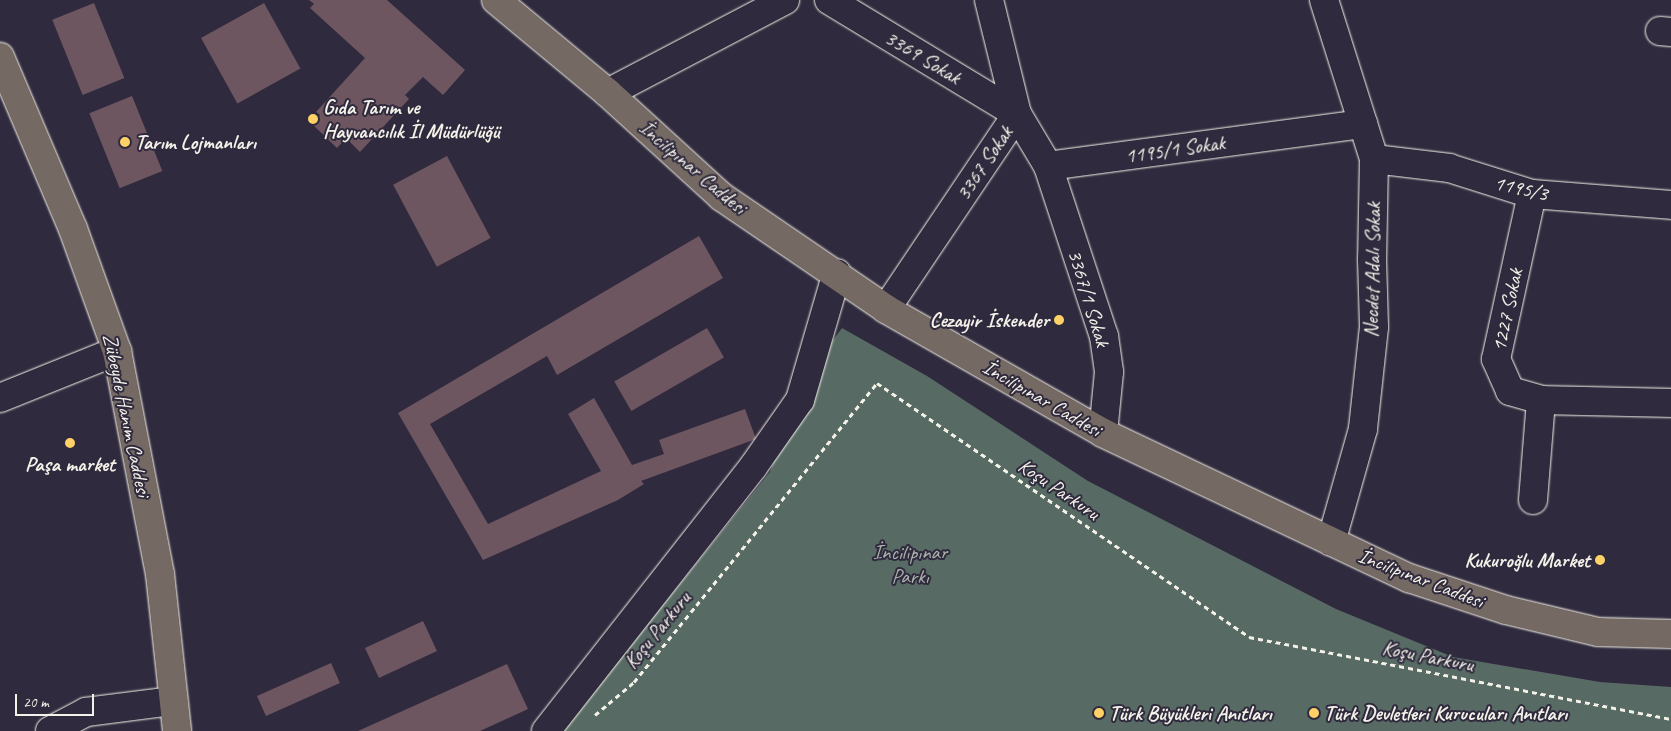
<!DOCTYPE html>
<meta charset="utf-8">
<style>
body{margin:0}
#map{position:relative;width:1671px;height:731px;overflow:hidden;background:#2f2a3d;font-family:Caveat,sans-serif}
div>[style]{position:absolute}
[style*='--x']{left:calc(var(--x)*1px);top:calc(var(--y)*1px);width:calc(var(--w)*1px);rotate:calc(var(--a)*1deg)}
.green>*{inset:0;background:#576a64}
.building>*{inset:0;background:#6e5661;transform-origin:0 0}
.path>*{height:3px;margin-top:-1.5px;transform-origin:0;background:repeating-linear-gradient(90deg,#f4f1e8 0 5px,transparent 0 9px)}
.roads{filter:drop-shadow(0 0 1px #f4f1e8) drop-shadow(0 0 1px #f4f1e8)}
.minor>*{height:28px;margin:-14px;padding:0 14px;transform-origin:14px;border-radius:14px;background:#2f2a3d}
.major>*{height:28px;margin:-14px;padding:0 14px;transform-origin:14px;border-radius:14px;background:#756964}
.dots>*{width:14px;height:14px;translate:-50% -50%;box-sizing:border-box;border:2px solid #2f2a3d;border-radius:50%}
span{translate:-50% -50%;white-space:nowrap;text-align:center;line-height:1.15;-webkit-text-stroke:4px #2f2a3d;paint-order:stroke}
.street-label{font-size:21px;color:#f4f1e8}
.poi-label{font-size:21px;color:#f4f1e8;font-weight:700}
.left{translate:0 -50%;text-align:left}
.right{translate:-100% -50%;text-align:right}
.park-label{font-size:21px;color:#adb4ad}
.scale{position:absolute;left:15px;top:694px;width:79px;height:22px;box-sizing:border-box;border:2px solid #f4f1e8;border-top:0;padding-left:6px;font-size:15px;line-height:18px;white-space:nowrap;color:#f4f1e8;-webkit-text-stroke:4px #2f2a3d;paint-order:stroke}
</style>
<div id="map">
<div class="green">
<i style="clip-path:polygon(842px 328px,927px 376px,1088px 481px,1336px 609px,1453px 657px,1600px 682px,1671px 687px,1671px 731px,561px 731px,770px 472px,804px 379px)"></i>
</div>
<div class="building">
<i style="clip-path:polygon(309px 0,387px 0,465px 70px,443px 95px,423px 77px,405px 95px,409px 99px,360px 152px,346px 138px,337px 148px,312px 124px,320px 115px,316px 112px,365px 58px,310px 8px,314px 4px)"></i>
<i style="left:94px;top:3px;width:81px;height:45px;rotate:68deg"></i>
<i style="left:264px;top:3px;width:75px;height:72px;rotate:61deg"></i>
<i style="left:132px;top:96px;width:81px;height:46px;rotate:68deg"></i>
<i style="left:447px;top:156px;width:93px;height:61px;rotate:62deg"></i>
<i style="clip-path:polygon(699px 236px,723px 278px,557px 375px,547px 356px,430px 424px,488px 524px,601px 471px,568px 414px,594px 398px,632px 465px,664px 454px,659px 440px,745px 409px,756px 439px,641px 481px,644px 484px,618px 500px,483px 560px,398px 413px)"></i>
<i style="left:707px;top:328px;width:34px;height:107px;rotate:60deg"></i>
<i style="left:423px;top:621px;width:33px;height:64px;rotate:65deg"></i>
<i style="left:331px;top:663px;width:22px;height:81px;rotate:66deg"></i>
<i style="clip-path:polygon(507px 664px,528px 709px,480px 731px,358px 731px)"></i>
</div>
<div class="path">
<i style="--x:595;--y:715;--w:51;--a:-40.2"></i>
<i style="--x:634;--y:682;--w:385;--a:-50.9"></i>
<i style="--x:877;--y:383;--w:450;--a:34.3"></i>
<i style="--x:1249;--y:637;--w:430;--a:11"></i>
</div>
<div class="roads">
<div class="minor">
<i style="--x:829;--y:0;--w:220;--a:31.2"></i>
<i style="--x:1017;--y:114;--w:61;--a:59.2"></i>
<i style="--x:1048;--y:166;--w:318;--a:-7.6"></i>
<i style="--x:1324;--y:0;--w:167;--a:72.5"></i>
<i style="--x:1374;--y:159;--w:100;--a:91.1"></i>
<i style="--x:1372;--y:259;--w:68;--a:88.3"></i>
<i style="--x:1374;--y:327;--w:103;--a:96.2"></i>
<i style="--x:1363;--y:429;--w:117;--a:105.8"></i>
<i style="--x:1660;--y:31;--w:11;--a:5"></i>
<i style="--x:608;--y:93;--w:200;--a:-27.7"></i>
<i style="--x:1374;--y:159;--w:76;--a:6.8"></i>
<i style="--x:1449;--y:168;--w:87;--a:17.4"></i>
<i style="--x:1532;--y:194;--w:139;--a:4.5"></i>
<i style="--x:1048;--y:166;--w:179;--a:71.8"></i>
<i style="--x:1104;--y:336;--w:36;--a:82"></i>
<i style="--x:1109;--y:372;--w:61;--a:95.6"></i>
<i style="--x:1532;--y:194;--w:169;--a:102.3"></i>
<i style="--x:1496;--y:359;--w:35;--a:66"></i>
<i style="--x:1510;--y:391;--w:32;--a:16"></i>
<i style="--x:1541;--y:400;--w:130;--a:1.3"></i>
<i style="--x:886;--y:309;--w:235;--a:-56.1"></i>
<i style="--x:1017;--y:114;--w:117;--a:-103.8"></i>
<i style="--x:0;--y:398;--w:126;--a:-21.9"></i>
<i style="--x:1533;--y:500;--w:100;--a:-85.4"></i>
<i style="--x:50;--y:731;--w:41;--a:-27.8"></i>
<i style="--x:86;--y:712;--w:88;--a:-7.2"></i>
<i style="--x:546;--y:731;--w:335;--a:-51.9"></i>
<i style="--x:753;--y:467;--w:82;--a:-55"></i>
<i style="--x:800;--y:400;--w:132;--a:-73.8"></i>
</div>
<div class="major">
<i style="--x:496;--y:0;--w:146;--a:39.7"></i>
<i style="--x:608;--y:93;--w:154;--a:42.4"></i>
<i style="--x:722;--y:197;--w:199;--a:34.3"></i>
<i style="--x:886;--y:309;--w:250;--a:29.7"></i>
<i style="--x:1103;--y:433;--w:339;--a:25.4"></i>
<i style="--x:1409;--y:578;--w:102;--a:18.3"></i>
<i style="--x:1506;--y:610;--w:95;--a:13.4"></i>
<i style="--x:1598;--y:632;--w:73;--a:1.6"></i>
<i style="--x:0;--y:57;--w:187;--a:67"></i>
<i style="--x:73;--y:229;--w:130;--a:70.2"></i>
<i style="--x:117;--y:351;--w:227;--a:79.1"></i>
<i style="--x:160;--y:574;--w:158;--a:83.8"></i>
</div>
</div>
<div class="dots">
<i style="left:313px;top:119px;background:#ffd166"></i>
<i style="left:125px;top:142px;background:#ffd166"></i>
<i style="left:1059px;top:320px;background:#ffd166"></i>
<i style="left:70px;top:443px;background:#ffd166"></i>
<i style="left:1600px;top:560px;background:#ffd166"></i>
<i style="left:1099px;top:713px;background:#ffd166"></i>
<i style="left:1314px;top:713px;background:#ffd166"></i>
</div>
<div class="street-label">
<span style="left:923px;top:57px;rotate:31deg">3369 Sokak</span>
<span style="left:1175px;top:149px;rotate:-8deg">1195/1 Sokak</span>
<span style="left:984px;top:163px;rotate:-56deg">3367 Sokak</span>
<span style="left:693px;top:167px;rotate:40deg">İncilipınar Caddesi</span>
<span style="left:1521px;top:188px;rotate:13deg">1195/3</span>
<span style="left:1372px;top:270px;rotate:-89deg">Necdet Adalı Sokak</span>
<span style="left:1089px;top:298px;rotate:73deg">3367/1 Sokak</span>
<span style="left:1507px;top:310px;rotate:-78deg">1227 Sokak</span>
<span style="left:1042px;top:398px;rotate:30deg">İncilipınar Caddesi</span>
<span style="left:127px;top:415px;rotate:78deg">Zübeyde Hanım Caddesi</span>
<span style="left:1059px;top:489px;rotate:34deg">Koşu Parkuru</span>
<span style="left:1421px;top:578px;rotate:21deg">İncilipınar Caddesi</span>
<span style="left:657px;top:630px;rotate:-51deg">Koşu Parkuru</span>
<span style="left:1428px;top:656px;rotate:11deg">Koşu Parkuru</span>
</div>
<div class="poi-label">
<span class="left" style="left:323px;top:119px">Gıda Tarım ve<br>Hayvancılık İl Müdürlüğü</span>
<span class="left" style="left:135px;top:142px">Tarım Lojmanları</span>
<span class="right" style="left:1049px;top:320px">Cezayir İskender</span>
<span style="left:70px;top:464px">Paşa market</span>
<span class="right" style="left:1590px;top:560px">Kukuroğlu Market</span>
<span class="left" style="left:1109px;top:713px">Türk Büyükleri Anıtları</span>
<span class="left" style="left:1324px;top:713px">Türk Devletleri Kurucuları Anıtları</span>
</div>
<div class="park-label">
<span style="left:910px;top:564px">İncilipınar<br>Parkı</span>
</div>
<div class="scale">20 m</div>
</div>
